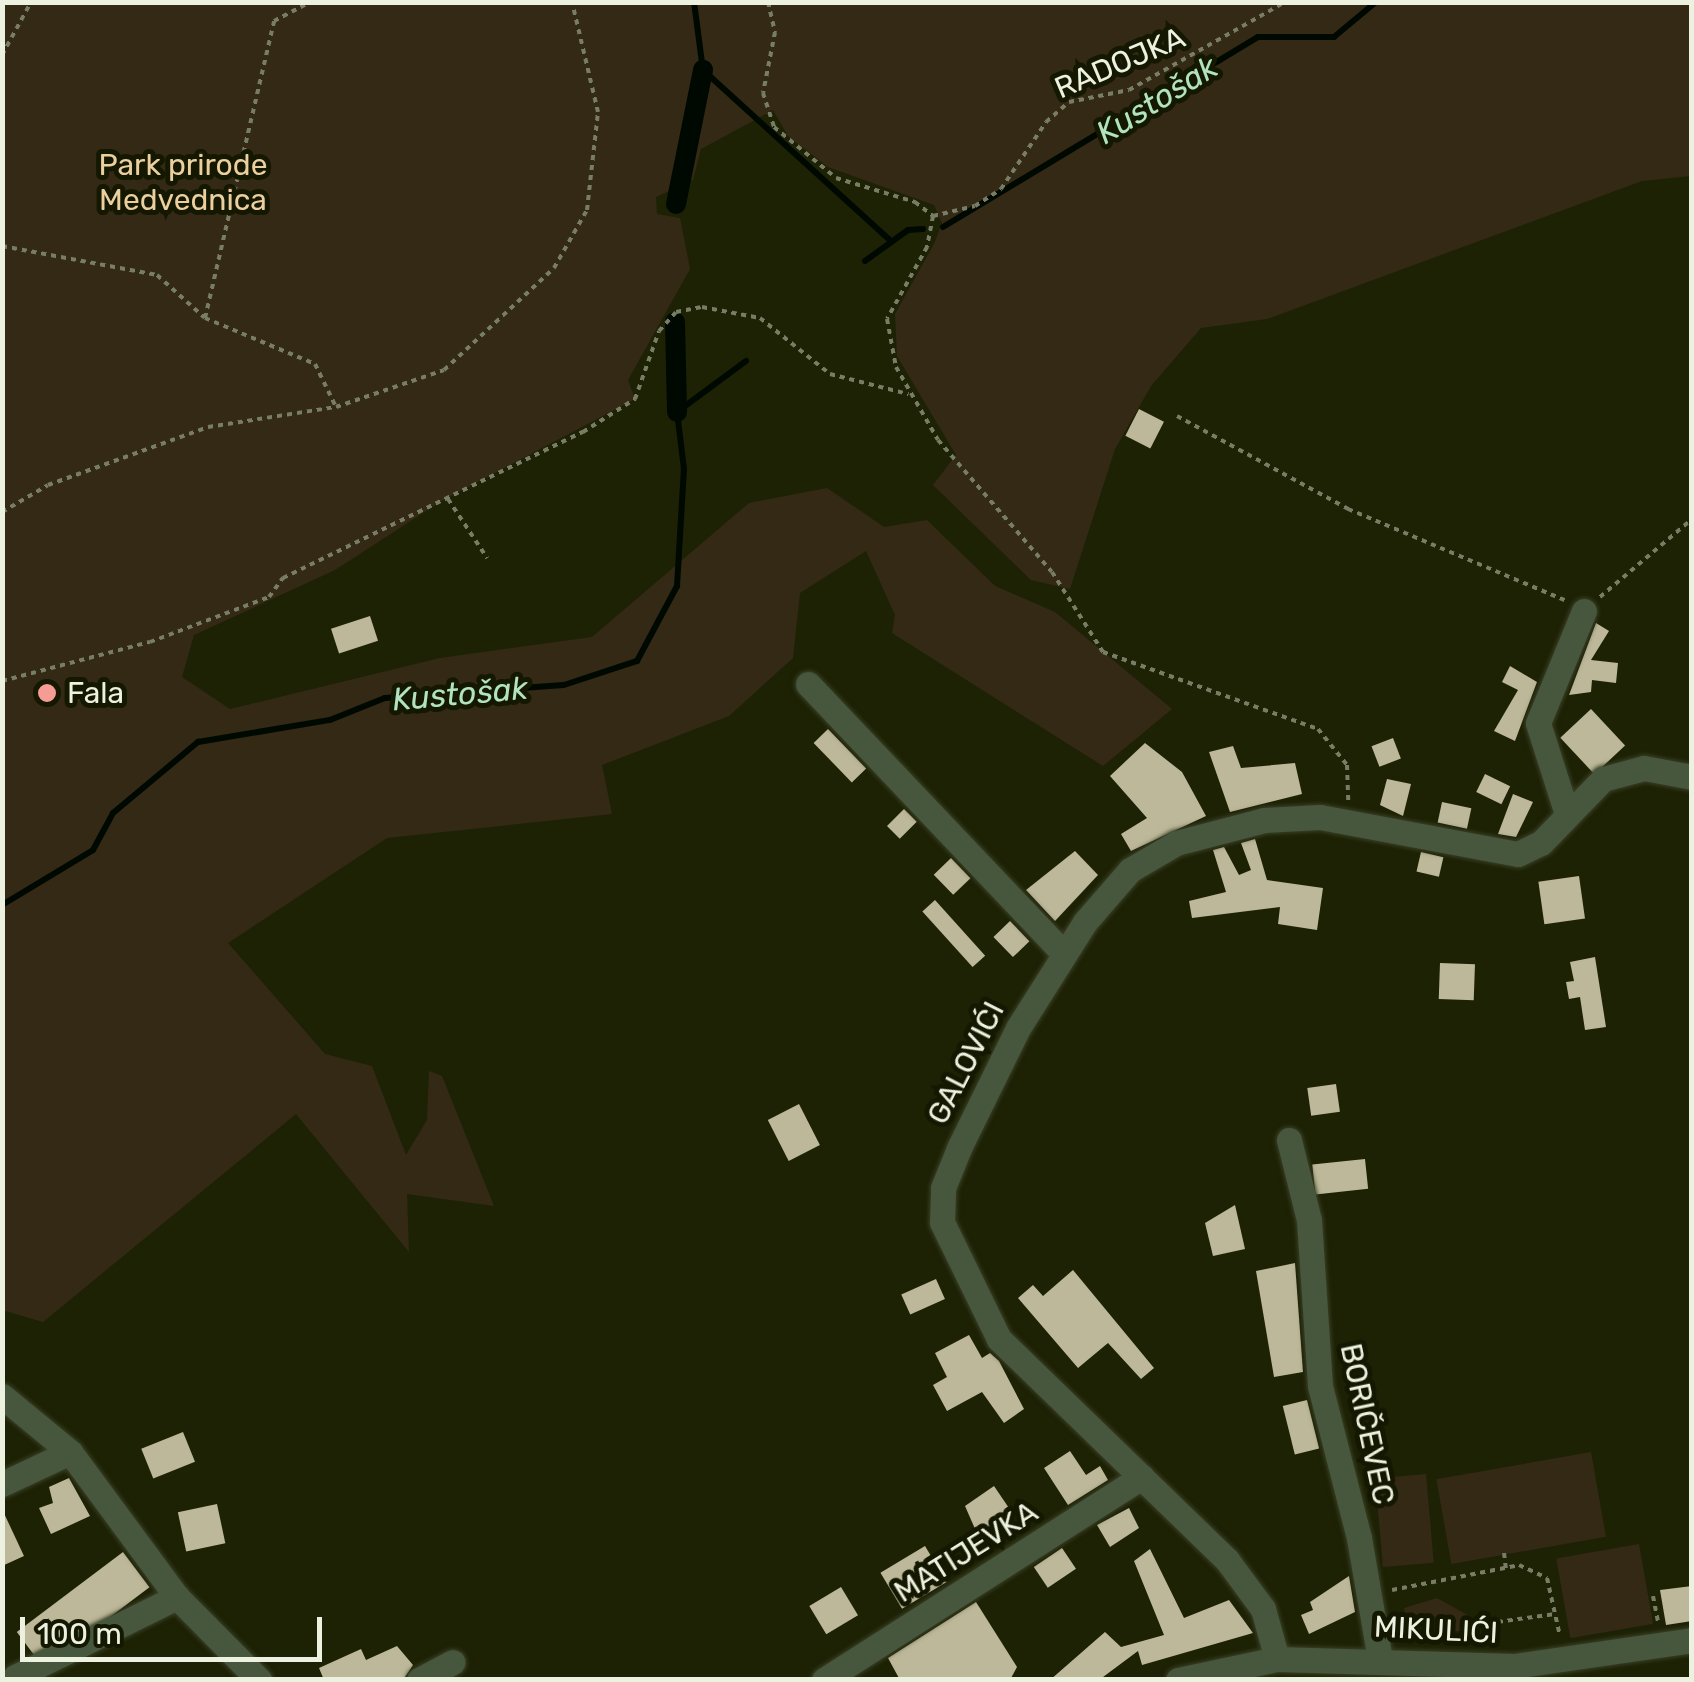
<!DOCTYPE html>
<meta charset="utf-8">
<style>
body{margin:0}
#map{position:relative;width:1694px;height:1682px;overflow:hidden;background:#1d2205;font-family:Rubik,sans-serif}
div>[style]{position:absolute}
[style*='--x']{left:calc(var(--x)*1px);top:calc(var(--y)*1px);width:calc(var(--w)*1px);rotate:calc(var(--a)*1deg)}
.green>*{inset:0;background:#342914;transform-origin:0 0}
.stream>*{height:6px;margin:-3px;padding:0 3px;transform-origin:3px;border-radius:3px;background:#000901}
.canal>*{height:20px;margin:-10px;padding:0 10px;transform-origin:10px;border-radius:10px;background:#000901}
.building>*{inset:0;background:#bdb89a;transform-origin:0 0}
.path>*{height:4px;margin-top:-2px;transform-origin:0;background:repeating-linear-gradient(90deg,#787d65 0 5px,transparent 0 10px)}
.roads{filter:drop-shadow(0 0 2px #3a3f24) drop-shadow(0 0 2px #3a3f24)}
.minor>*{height:25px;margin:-12.5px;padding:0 12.5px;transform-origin:12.5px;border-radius:12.5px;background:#46573e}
.dots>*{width:28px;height:28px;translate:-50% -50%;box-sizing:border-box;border:5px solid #141800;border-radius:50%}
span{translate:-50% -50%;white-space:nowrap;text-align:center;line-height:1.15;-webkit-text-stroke:10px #141800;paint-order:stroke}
.street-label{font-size:30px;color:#edf1e0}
.park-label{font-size:30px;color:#eccf9f}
.poi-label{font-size:30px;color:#edf1e0}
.left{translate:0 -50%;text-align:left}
.water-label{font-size:32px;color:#b1e3c0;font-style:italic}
.frame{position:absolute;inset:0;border:5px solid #edf1e0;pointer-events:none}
.scale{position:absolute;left:20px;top:1617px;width:302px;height:45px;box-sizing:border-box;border:5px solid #edf1e0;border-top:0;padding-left:12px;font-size:30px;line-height:35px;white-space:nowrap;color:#edf1e0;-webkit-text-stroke:8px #141800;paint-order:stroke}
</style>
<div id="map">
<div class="green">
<i style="clip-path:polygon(2px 3px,1691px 3px,1691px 176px,1642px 181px,1267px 319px,1201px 328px,1151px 386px,1115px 449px,1070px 589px,1031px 580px,933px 485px,956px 455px,897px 356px,895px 314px,934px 244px,942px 223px,934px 205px,828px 167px,788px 136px,773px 110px,701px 149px,693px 180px,656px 197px,657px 214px,680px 218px,690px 269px,628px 380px,635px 399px,440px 502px,335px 570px,194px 635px,182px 677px,230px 709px,440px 658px,592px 637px,749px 503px,827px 488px,884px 527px,927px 520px,995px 586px,1055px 612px,1172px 709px,1103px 766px,892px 633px,895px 615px,866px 551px,800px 593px,793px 658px,729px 716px,602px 765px,612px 814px,387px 838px,228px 943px,325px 1054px,372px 1066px,406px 1155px,427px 1120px,429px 1071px,442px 1076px,494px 1206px,407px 1194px,409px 1252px,296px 1114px,43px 1322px,2px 1310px)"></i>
<i style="left:1591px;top:1452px;width:86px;height:157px;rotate:80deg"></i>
<i style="left:1426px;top:1474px;width:89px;height:51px;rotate:85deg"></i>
<i style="left:1639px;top:1544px;width:81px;height:84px;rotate:80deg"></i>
<i style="clip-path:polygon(1437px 1598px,1471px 1617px,1466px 1631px,1408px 1632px,1404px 1608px)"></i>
</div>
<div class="stream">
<i style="--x:694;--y:2;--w:69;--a:82.5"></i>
<i style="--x:703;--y:70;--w:254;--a:42.3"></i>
<i style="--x:943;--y:227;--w:368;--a:-31.1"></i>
<i style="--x:1258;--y:37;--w:76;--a:0"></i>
<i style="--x:1334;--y:37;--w:55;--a:-39.8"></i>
<i style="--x:865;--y:261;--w:53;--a:-35.8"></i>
<i style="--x:908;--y:230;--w:15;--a:-4"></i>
<i style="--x:2;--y:905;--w:106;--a:-31.1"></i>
<i style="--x:93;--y:850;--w:42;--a:-61.6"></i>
<i style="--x:113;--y:813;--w:111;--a:-39.9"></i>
<i style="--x:198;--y:742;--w:134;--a:-9.5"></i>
<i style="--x:330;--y:720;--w:59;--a:-21.8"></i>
<i style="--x:385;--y:698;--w:179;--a:-4.2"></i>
<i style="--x:564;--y:685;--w:77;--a:-18.2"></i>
<i style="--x:637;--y:661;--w:85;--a:-61.9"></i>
<i style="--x:677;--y:586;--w:117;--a:-86.6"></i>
<i style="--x:684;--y:469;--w:57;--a:-97"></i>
<i style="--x:677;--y:412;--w:86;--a:-36.5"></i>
</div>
<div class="canal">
<i style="--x:676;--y:204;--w:137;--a:-78.6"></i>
<i style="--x:675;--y:322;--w:90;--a:88.7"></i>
</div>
<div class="building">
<i style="left:1139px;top:409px;width:28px;height:30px;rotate:27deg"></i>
<i style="left:370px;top:616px;width:26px;height:41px;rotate:72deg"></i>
<i style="clip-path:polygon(1596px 623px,1609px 631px,1591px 660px,1618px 663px,1616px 683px,1592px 680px,1591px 692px,1569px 695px)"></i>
<i style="clip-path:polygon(1510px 666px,1537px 682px,1515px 741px,1494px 731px,1518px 690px,1502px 682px)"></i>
<i style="left:1591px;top:709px;width:50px;height:42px;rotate:47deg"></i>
<i style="left:828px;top:729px;width:55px;height:20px;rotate:46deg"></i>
<i style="left:1393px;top:738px;width:22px;height:23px;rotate:69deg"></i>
<i style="clip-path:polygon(1145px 743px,1182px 772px,1206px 816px,1131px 851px,1121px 834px,1147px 818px,1110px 776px)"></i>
<i style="clip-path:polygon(1233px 746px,1241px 768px,1295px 763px,1302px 794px,1230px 812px,1209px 752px)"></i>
<i style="left:1485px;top:774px;width:28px;height:20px;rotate:26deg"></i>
<i style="clip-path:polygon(1387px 779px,1411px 784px,1403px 816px,1380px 805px)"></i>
<i style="clip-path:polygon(1513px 794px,1533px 802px,1516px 837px,1498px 834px)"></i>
<i style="left:1442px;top:802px;width:30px;height:21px;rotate:12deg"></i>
<i style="left:904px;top:809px;width:18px;height:24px;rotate:45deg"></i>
<i style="clip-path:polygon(1255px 839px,1267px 880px,1323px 888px,1317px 930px,1278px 924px,1280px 907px,1192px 918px,1189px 901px,1226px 892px,1213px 850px,1224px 847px,1239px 875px,1251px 870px,1241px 843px)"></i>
<i style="clip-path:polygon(1075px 851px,1098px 875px,1055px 921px,1026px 890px)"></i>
<i style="left:1421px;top:852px;width:23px;height:20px;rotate:13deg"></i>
<i style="left:951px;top:858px;width:28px;height:24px;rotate:46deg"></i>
<i style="left:1579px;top:876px;width:43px;height:41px;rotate:82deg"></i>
<i style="left:935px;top:900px;width:75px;height:17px;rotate:48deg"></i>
<i style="left:1010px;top:921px;width:28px;height:23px;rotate:46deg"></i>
<i style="clip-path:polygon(1595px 957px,1606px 1027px,1585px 1030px,1580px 997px,1569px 999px,1566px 982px,1574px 981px,1570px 962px)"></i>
<i style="left:1440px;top:963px;width:35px;height:36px;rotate:2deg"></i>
<i style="left:1336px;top:1084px;width:28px;height:29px;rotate:82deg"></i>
<i style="left:799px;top:1104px;width:46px;height:35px;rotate:63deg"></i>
<i style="left:1365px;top:1159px;width:30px;height:53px;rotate:84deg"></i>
<i style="clip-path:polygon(1235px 1205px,1245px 1249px,1213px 1256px,1205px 1223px)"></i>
<i style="clip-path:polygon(1295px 1263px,1303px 1372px,1274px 1377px,1256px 1271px)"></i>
<i style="clip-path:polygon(1073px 1270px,1154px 1368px,1141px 1379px,1108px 1343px,1078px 1368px,1018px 1298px,1033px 1285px,1043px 1296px)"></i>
<i style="left:936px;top:1279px;width:22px;height:38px;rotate:66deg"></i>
<i style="clip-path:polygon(969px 1335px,982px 1358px,990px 1353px,999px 1361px,1024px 1409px,1004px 1423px,982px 1392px,947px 1411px,933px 1385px,947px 1377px,935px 1353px)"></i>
<i style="left:1307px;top:1400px;width:50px;height:25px;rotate:76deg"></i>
<i style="left:183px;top:1432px;width:32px;height:45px;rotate:68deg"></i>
<i style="clip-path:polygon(1070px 1451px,1086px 1475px,1100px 1466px,1108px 1480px,1068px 1505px,1044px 1468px)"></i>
<i style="clip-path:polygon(69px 1478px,90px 1516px,51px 1534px,39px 1508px,53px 1503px,49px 1487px)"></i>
<i style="clip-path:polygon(994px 1486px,1013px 1514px,979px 1538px,965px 1506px)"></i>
<i style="left:217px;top:1504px;width:40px;height:40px;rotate:78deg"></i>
<i style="clip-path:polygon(1129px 1508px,1139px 1528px,1110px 1547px,1097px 1525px)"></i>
<i style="clip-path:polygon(2px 1509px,24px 1556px,2px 1566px)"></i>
<i style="left:925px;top:1546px;width:42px;height:52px;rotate:59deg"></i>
<i style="left:1062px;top:1548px;width:25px;height:34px;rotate:56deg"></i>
<i style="clip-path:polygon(1150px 1549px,1184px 1618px,1229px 1600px,1253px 1633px,1142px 1665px,1138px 1651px,1099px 1680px,1050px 1680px,1105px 1632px,1121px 1647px,1164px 1635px,1134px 1561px)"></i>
<i style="left:123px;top:1552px;width:44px;height:133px;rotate:53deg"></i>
<i style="clip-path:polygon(1349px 1576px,1355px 1612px,1309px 1634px,1301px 1615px,1313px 1610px,1310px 1602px)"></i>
<i style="clip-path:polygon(1692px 1586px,1692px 1621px,1666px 1625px,1660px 1590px)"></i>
<i style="left:841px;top:1587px;width:33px;height:37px;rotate:59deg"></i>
<i style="clip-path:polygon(976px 1602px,1017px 1667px,1010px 1680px,900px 1680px,888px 1658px)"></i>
<i style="clip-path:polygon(397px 1646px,413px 1665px,403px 1680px,324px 1680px,319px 1668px,361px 1649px,366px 1660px)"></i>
</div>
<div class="path">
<i style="--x:768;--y:2;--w:31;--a:77"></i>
<i style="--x:775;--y:32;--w:62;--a:101.1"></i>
<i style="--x:763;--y:93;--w:36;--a:72"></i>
<i style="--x:774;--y:127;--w:80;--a:39.4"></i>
<i style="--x:836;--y:178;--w:83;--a:16.9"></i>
<i style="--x:915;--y:202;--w:23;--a:38"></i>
<i style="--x:933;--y:216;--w:32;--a:101"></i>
<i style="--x:927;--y:247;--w:82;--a:119.1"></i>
<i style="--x:887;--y:319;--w:49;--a:79.4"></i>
<i style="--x:896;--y:367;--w:84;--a:60.1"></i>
<i style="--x:938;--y:440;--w:174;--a:49.2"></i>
<i style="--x:1052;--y:572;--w:95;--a:57.5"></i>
<i style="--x:1103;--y:652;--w:228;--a:19.7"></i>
<i style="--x:1318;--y:729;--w:46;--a:51.1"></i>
<i style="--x:1347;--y:765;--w:35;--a:88"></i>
<i style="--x:2;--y:55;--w:60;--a:-61.3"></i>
<i style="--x:933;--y:216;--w:43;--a:-13.4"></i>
<i style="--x:975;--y:206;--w:31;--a:-33"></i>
<i style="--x:1001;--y:189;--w:81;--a:-56.1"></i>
<i style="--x:1046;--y:122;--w:30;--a:-41"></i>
<i style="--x:1069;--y:102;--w:61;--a:-11.3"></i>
<i style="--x:1129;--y:90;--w:179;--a:-29.4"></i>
<i style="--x:2;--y:246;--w:158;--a:10.6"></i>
<i style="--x:157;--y:275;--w:64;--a:41.9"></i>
<i style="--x:205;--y:318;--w:119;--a:22.7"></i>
<i style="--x:315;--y:364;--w:48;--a:64"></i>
<i style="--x:205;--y:318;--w:305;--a:-76.9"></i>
<i style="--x:274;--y:21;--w:41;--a:-27.8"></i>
<i style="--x:1177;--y:416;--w:195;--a:28.5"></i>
<i style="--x:1348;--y:509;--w:235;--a:22.8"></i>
<i style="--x:448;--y:499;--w:71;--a:56.5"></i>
<i style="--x:2;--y:512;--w:53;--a:-30.4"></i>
<i style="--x:48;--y:485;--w:170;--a:-19.9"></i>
<i style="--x:208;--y:427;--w:130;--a:-8.9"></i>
<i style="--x:336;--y:407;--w:114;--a:-18.9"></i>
<i style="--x:444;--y:370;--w:150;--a:-42.8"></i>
<i style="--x:554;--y:268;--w:67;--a:-60.4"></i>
<i style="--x:587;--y:210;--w:99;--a:-83.6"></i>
<i style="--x:598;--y:112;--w:113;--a:-103.3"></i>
<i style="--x:1600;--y:597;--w:121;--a:-40.3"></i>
<i style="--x:2;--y:681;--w:153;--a:-14.8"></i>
<i style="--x:150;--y:642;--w:127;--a:-20.7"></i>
<i style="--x:269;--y:597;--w:24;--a:-54"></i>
<i style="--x:283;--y:578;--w:334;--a:-26"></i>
<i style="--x:583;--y:432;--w:62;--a:-32.4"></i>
<i style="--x:635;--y:399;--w:72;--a:-70.6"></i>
<i style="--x:659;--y:331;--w:25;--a:-48"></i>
<i style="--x:676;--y:312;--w:26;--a:-11"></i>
<i style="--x:702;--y:307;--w:59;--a:10.7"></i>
<i style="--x:760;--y:318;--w:90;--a:38.7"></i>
<i style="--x:830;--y:374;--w:81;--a:14.4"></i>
<i style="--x:1504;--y:1553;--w:16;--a:83"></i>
<i style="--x:1392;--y:1590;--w:129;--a:-11.1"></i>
<i style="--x:1519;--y:1565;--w:31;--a:25"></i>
<i style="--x:1547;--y:1578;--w:59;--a:77.4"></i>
<i style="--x:1653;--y:1596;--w:26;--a:79"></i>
<i style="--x:1468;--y:1626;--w:88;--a:-7.9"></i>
</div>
<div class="roads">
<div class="minor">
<i style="--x:808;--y:684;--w:372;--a:46.5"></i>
<i style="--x:1566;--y:811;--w:92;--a:-107.7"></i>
<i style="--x:1538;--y:723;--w:121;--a:-67.7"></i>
<i style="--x:1289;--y:1140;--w:82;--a:76"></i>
<i style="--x:1309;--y:1220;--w:166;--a:86.2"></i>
<i style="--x:1320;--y:1386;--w:157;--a:75.6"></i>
<i style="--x:1359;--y:1538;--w:124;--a:80.2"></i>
<i style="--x:2;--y:1396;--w:88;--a:39.5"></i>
<i style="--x:70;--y:1452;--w:180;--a:53.6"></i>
<i style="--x:177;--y:1597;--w:117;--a:45.3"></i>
<i style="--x:2;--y:1484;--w:75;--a:-25.2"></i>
<i style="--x:1277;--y:1659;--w:52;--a:-105.6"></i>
<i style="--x:1263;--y:1609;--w:61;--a:-126.3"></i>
<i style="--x:1227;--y:1560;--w:318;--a:-135.9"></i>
<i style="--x:999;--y:1339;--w:130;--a:-116"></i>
<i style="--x:942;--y:1222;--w:34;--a:-88"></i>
<i style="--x:943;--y:1188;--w:45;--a:-68"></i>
<i style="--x:960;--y:1146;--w:131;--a:-63.8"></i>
<i style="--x:1018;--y:1028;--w:125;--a:-57.7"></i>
<i style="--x:1085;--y:922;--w:69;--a:-49.1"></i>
<i style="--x:1130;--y:870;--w:53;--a:-30.4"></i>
<i style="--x:1176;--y:843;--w:91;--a:-14.6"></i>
<i style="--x:1264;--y:820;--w:56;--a:-3.1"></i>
<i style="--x:1320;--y:817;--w:201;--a:10.6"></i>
<i style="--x:1518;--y:854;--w:25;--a:-26"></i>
<i style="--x:1541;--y:843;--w:89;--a:-45.9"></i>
<i style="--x:1603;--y:779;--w:42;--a:-15"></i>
<i style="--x:1644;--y:768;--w:49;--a:10.6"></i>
<i style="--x:15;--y:1677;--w:181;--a:-26.3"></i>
<i style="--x:419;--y:1680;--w:38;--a:-28"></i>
<i style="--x:824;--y:1680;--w:377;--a:-32.6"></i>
<i style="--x:1178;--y:1680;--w:101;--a:-12"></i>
<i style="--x:1277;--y:1659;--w:237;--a:1.7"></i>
<i style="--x:1514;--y:1666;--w:180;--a:-8.3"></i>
</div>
</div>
<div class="dots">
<i style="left:47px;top:693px;background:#f59c94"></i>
</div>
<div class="street-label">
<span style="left:1120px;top:63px;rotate:-23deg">RADOJKA</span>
<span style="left:966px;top:1063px;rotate:-63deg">GALOVIĆI</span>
<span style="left:1367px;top:1424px;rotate:78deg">BORIČEVEC</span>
<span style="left:966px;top:1552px;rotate:-32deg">MATIJEVKA</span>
<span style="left:1436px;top:1630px;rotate:3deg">MIKULIĆI</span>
</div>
<div class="park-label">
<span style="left:183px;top:182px">Park prirode<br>Medvednica</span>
</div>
<div class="poi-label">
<span class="left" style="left:67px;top:693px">Fala</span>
</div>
<div class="water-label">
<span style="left:1157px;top:100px;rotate:-32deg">Kustošak</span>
<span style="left:460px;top:694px;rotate:-5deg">Kustošak</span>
</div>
<div class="frame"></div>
<div class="scale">100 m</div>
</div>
